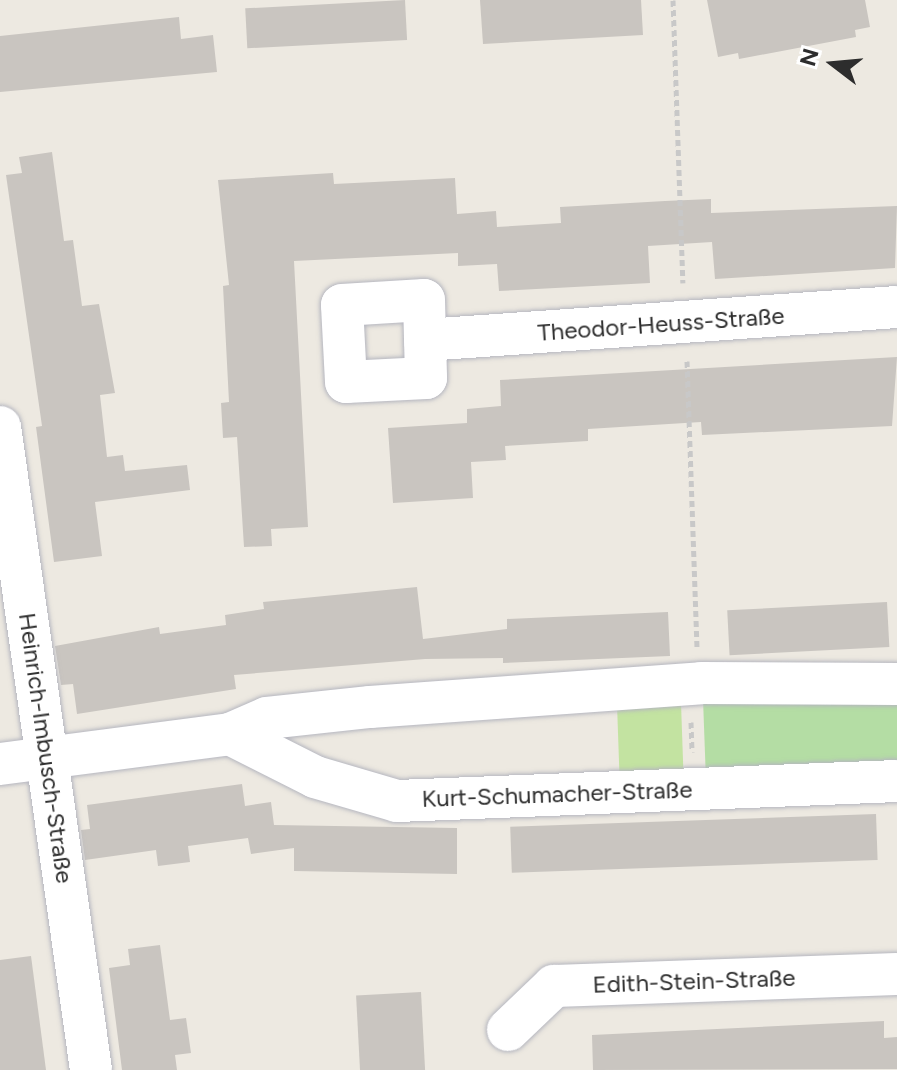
<!DOCTYPE html>
<meta charset="utf-8">
<style>
body{margin:0}
#map{position:relative;width:897px;height:1070px;overflow:hidden;background:#ede9e1;font-family:Figtree,sans-serif}
div>[style]{position:absolute}
[style*='--x']{left:calc(var(--x)*1px);top:calc(var(--y)*1px);width:calc(var(--w)*1px);rotate:calc(var(--a)*1deg)}
.green>*{inset:0;background:#b4dda4}
.pitch>*{inset:0;background:#c3e3a1;transform-origin:0 0}
.building>*{inset:0;background:#c9c5c0;transform-origin:0 0}
.path>*{height:5px;margin-top:-2.5px;transform-origin:0;background:repeating-linear-gradient(90deg,#c8c8c8 0 6px,transparent 0 10px)}
.roads{filter:drop-shadow(0 0 2px #b5b6bf) drop-shadow(0 0 2px #b5b6bf)}
.street>*{height:42px;margin:-21px;padding:0 21px;transform-origin:21px;border-radius:21px;background:#fff}
span{translate:-50% -50%;white-space:nowrap;text-align:center;line-height:1.15;-webkit-text-stroke:8px #fff;paint-order:stroke}
.street-label{font-size:24px;color:#2d2d2d}
.north{position:absolute;left:793px;top:24px;width:80px;height:80px;-webkit-text-stroke:6px #fff;paint-order:stroke;rotate:286deg;font-size:22px;font-weight:700;line-height:32px;text-align:center;color:#2d2d2d}
.north::after{content:'';display:block;margin:auto;width:28px;height:36px;background:#2d2d2d;clip-path:polygon(50% 0,100% 100%,50% 72%,0 100%)}
</style>
<div id="map">
<div class="green">
<i style="clip-path:polygon(703px 699px,897px 699px,897px 770px,706px 781px)"></i>
</div>
<div class="pitch">
<i style="left:681px;top:703px;width:70px;height:64px;rotate:88deg"></i>
</div>
<div class="building">
<i style="left:405px;top:0;width:40px;height:160px;rotate:87deg"></i>
<i style="clip-path:polygon(480px 0,641px 0,643px 35px,483px 44px)"></i>
<i style="clip-path:polygon(707px 0,865px 0,870px 27px,855px 30px,856px 37px,739px 59px,738px 53px,718px 57px)"></i>
<i style="clip-path:polygon(179px 17px,181px 39px,213px 35px,217px 72px,0 92px,0 36px)"></i>
<i style="clip-path:polygon(52px 152px,64px 241px,73px 240px,82px 306px,99px 304px,115px 393px,100px 395px,107px 457px,123px 455px,125px 471px,187px 465px,190px 490px,95px 502px,102px 556px,54px 562px,36px 427px,42px 426px,6px 175px,22px 173px,19px 157px)"></i>
<i style="clip-path:polygon(333px 173px,334px 184px,455px 178px,457px 214px,496px 211px,497px 227px,561px 223px,560px 207px,665px 201px,711px 199px,711px 213px,897px 206px,895px 268px,715px 279px,712px 242px,648px 246px,650px 283px,499px 291px,497px 264px,458px 266px,458px 253px,294px 261px,308px 527px,271px 529px,272px 546px,244px 547px,237px 437px,223px 438px,221px 403px,229px 402px,223px 286px,229px 285px,218px 180px)"></i>
<i style="clip-path:polygon(897px 357px,892px 426px,702px 435px,701px 422px,588px 429px,588px 441px,505px 446px,506px 460px,471px 462px,473px 498px,393px 503px,388px 428px,467px 423px,467px 409px,501px 406px,500px 380px)"></i>
<i style="clip-path:polygon(417px 587px,423px 639px,507px 629px,507px 619px,668px 612px,670px 656px,503px 663px,503px 658px,425px 659px,234px 675px,236px 689px,77px 714px,73px 684px,61px 685px,55px 646px,159px 627px,160px 634px,226px 625px,225px 615px,264px 609px,263px 602px)"></i>
<i style="left:887px;top:602px;width:45px;height:160px;rotate:87deg"></i>
<i style="clip-path:polygon(242px 784px,245px 806px,271px 802px,274px 825px,457px 828px,457px 874px,294px 871px,294px 848px,251px 854px,248px 838px,188px 846px,190px 862px,158px 866px,156px 850px,85px 860px,81px 830px,90px 829px,87px 805px)"></i>
<i style="left:876px;top:814px;width:46px;height:366px;rotate:88deg"></i>
<i style="clip-path:polygon(160px 945px,170px 1020px,186px 1018px,191px 1053px,175px 1055px,177px 1070px,122px 1070px,109px 968px,130px 965px,128px 949px)"></i>
<i style="clip-path:polygon(31px 956px,46px 1070px,0 1070px,0 960px)"></i>
<i style="left:421px;top:992px;width:78px;height:65px;rotate:87deg"></i>
<i style="clip-path:polygon(884px 1021px,884px 1038px,897px 1037px,897px 1069px,593px 1070px,592px 1035px)"></i>
</div>
<div class="path">
<i style="--x:673;--y:0;--w:283;--a:88"></i>
<i style="--x:687;--y:361;--w:286;--a:88"></i>
<i style="--x:691;--y:722;--w:30;--a:88"></i>
</div>
<div class="roads">
<div class="street">
<i style="--x:424;--y:300;--w:78;--a:88.5"></i>
<i style="--x:426;--y:378;--w:80;--a:177.1"></i>
<i style="--x:346;--y:382;--w:77;--a:-93"></i>
<i style="--x:342;--y:305;--w:82;--a:-3.5"></i>
<i style="--x:425;--y:340;--w:473;--a:-4"></i>
<i style="--x:0;--y:427;--w:649;--a:81.94"></i>
<i style="--x:230;--y:734;--w:95;--a:26.8"></i>
<i style="--x:315;--y:777;--w:85;--a:16.3"></i>
<i style="--x:397;--y:801;--w:500;--a:-2.29"></i>
<i style="--x:0;--y:764;--w:232;--a:-7.4"></i>
<i style="--x:230;--y:734;--w:40;--a:-23.4"></i>
<i style="--x:267;--y:718;--w:104;--a:-6.1"></i>
<i style="--x:370;--y:707;--w:332;--a:-4.1"></i>
<i style="--x:701;--y:683;--w:196;--a:0.3"></i>
<i style="--x:508;--y:1030;--w:64;--a:-43.7"></i>
<i style="--x:554;--y:986;--w:343;--a:-2"></i>
</div>
</div>
<div class="street-label">
<span style="left:661px;top:324px;rotate:-4deg">Theodor-Heuss-Straße</span>
<span style="left:46px;top:748px;rotate:82deg">Heinrich-Imbusch-Straße</span>
<span style="left:557px;top:794px;rotate:-2deg">Kurt-Schumacher-Straße</span>
<span style="left:694px;top:981px;rotate:-2deg">Edith-Stein-Straße</span>
</div>
<div class="north">N</div>
</div>
